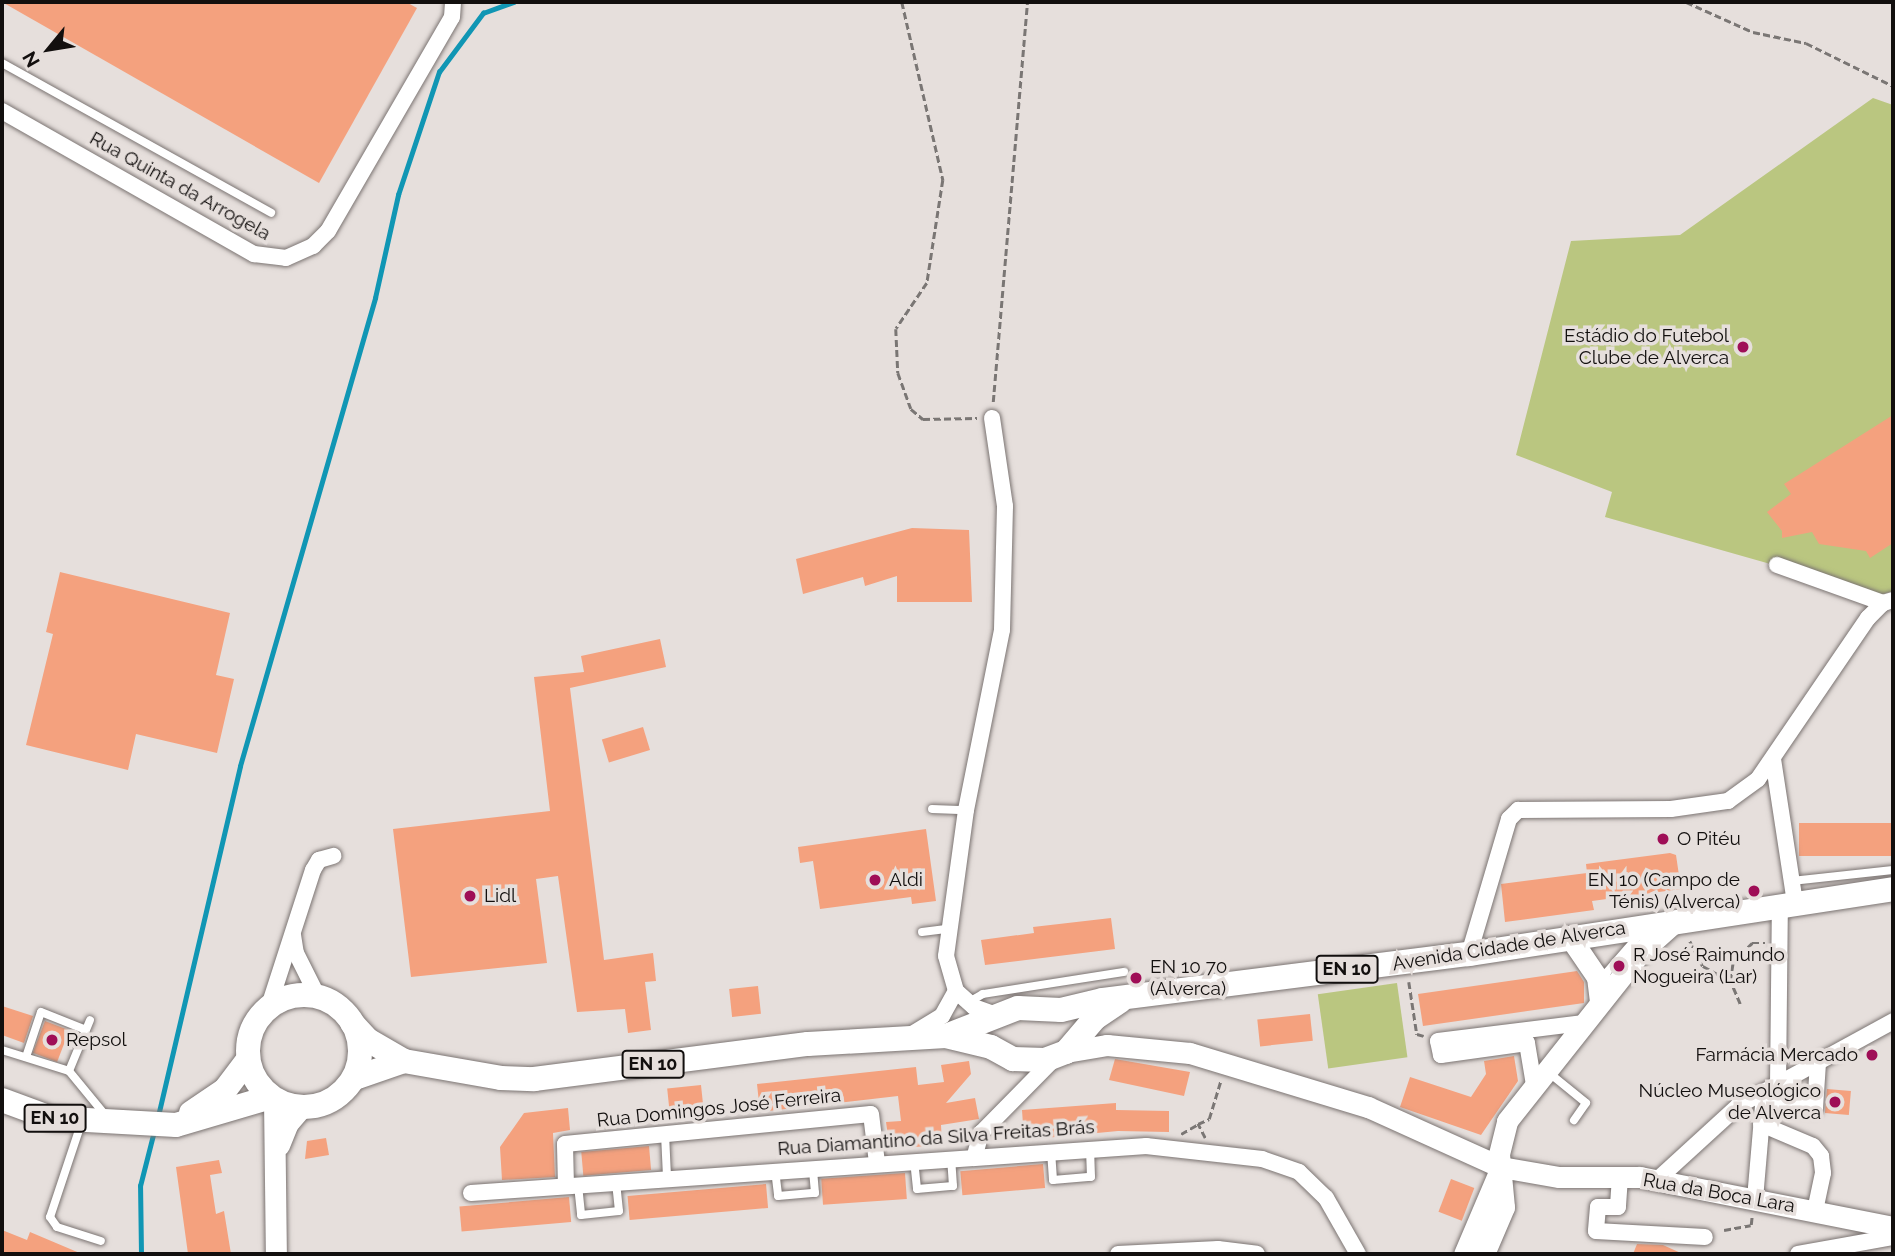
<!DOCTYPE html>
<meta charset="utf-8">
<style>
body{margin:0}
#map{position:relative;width:1895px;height:1256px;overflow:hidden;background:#e6dfdc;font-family:Raleway,sans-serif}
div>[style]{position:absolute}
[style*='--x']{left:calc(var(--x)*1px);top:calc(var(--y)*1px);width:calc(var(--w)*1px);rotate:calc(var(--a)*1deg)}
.green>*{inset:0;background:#bac680;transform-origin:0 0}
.stream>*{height:4.5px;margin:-2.25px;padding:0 2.25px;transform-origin:2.25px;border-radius:2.25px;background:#1096b4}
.building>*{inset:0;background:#f4a17e;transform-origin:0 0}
.path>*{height:2.5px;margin-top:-1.25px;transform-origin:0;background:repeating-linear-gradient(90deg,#7a7674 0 7px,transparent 0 10.5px)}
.roads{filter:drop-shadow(0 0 2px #7b7472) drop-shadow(0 0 2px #7b7472)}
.lane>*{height:8px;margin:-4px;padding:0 4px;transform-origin:4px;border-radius:4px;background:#fff}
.street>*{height:16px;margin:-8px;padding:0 8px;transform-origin:8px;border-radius:8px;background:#fff}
.secondary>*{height:21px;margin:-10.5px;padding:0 10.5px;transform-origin:10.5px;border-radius:10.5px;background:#fff}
.primary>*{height:24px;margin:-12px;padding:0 12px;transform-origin:12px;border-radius:12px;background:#fff}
.primary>.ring{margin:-12px;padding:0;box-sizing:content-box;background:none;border:24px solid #fff;border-radius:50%}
.dots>*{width:19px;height:19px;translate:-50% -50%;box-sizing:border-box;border:4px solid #e6dfdc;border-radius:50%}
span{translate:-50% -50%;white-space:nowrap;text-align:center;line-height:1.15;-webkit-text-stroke:7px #e6dfdc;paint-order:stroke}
.shield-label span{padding:2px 5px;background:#e6dfdc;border:2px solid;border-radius:5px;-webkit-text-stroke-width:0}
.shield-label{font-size:18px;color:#120f0e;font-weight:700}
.street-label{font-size:19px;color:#120f0e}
.poi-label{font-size:19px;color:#120f0e}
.right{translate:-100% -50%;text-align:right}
.left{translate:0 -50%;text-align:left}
.frame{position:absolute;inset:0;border:4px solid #120f0e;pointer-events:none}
.north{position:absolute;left:14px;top:14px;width:70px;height:70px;-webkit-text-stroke:5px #e6dfdc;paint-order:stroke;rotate:240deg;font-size:19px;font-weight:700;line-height:28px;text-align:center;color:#120f0e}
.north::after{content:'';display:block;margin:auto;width:24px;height:32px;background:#120f0e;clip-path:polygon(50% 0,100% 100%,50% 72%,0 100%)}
</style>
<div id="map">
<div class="green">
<i style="clip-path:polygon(1873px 98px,1893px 105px,1893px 591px,1880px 595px,1605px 517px,1612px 492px,1516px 455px,1571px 241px,1680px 235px)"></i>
<i style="left:1397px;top:983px;width:75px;height:80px;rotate:82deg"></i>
</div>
<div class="stream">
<i style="--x:158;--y:1116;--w:359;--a:-76.8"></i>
<i style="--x:240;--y:766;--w:487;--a:-73.9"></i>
<i style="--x:375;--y:298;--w:106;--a:-77.4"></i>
<i style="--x:398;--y:195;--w:130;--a:-71.6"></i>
<i style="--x:439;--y:72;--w:74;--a:-53.3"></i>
<i style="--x:483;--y:13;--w:33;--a:-20"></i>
<i style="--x:141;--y:1254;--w:68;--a:-90.8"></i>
<i style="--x:140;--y:1186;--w:57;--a:-75.7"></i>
</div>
<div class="building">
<i style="clip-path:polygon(2px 2px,406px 2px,417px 8px,319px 183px)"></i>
<i style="clip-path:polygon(1893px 415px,1893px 543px,1870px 558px,1866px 551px,1819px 544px,1812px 532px,1782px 538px,1782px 531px,1767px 512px,1791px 494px,1784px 484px)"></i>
<i style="clip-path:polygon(912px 528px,969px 530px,972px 602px,897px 602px,897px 576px,865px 586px,863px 577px,803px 594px,796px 559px)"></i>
<i style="clip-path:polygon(60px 572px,230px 613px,216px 675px,234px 679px,217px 753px,136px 734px,128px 770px,26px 745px,53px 634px,46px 632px)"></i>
<i style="clip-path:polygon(660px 639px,666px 667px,570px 688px,604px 960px,653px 953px,656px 981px,645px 982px,651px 1030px,628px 1033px,625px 1009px,577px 1012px,558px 876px,536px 879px,547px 963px,411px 977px,393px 829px,550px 811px,534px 677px,584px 672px,581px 656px)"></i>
<i style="left:643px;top:727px;width:24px;height:43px;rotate:73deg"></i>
<i style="left:1893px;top:823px;width:33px;height:94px;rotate:90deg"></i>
<i style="clip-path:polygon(926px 829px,936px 901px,912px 904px,911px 897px,820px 909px,813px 861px,800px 863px,798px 847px)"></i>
<i style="clip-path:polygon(1670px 853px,1676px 855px,1681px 889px,1592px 901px,1594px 910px,1505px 922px,1501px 884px,1587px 873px,1586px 864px)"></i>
<i style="clip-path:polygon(1111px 918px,1115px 949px,985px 965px,981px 940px,1034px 933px,1033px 927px)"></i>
<i style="clip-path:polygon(1577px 971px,1584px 982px,1584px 1003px,1423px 1026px,1418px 994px)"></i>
<i style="left:758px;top:986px;width:28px;height:29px;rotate:84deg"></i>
<i style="clip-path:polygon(2px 1006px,33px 1016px,24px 1043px,2px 1035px)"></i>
<i style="left:1310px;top:1014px;width:27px;height:53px;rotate:84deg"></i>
<i style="left:45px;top:1021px;width:26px;height:34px;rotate:21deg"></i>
<i style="clip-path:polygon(1514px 1056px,1518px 1081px,1481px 1135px,1400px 1107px,1410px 1077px,1471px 1097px,1486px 1074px,1484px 1061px)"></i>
<i style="clip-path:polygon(1115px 1059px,1190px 1072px,1184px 1096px,1109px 1080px)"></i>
<i style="clip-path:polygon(969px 1061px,971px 1074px,946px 1103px,975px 1098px,979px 1119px,941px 1125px,942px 1144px,890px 1150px,886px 1122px,901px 1121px,898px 1096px,760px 1112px,757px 1084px,916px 1067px,918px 1085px,944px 1082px,941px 1065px)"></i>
<i style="left:701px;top:1085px;width:31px;height:34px;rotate:84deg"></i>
<i style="left:1827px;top:1089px;width:24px;height:24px;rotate:5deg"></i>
<i style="clip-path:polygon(1116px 1103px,1116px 1110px,1169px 1111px,1169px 1132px,1118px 1131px,1024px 1140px,1022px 1110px)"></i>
<i style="clip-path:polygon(568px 1108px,570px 1130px,553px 1133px,555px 1177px,502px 1180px,500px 1147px,524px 1113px)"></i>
<i style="clip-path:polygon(326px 1138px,329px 1155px,305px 1159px,307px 1141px)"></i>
<i style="left:649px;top:1146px;width:24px;height:68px;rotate:85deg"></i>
<i style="clip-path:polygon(219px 1160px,222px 1173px,210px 1175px,216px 1214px,224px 1211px,231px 1254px,188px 1254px,176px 1167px)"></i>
<i style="left:1043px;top:1164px;width:24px;height:83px;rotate:85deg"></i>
<i style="left:905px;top:1173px;width:26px;height:84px;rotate:86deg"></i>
<i style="left:1451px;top:1179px;width:25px;height:35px;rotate:21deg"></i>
<i style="left:766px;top:1184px;width:24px;height:139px;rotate:85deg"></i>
<i style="left:569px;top:1197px;width:25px;height:110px;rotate:85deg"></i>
<i style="clip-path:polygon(2px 1230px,27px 1240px,30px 1232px,82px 1254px,2px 1254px)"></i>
<i style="clip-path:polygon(1637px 1244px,1663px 1245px,1683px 1254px,1633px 1254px)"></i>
</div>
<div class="path">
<i style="--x:902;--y:2;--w:183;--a:77"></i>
<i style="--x:943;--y:180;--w:104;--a:98.8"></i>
<i style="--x:927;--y:283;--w:55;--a:124"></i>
<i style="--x:896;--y:329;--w:44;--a:87.4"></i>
<i style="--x:898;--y:373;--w:38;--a:70"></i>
<i style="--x:911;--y:409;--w:16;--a:40"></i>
<i style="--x:923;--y:419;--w:54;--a:-1.1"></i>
<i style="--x:1686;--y:2;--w:73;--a:24.1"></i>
<i style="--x:1753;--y:32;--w:54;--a:11.7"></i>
<i style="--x:1806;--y:43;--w:97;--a:26.3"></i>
<i style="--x:993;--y:402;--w:401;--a:-85.1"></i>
<i style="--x:1690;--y:941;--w:28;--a:63"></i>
<i style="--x:1703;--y:966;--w:31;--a:29"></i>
<i style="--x:1409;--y:982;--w:53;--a:81.3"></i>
<i style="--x:1417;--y:1034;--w:7;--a:16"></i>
<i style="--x:1740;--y:1004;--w:25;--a:-113"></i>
<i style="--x:1730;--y:981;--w:19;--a:-81"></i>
<i style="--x:1733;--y:962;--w:27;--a:-45"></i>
<i style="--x:1752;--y:943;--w:13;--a:0"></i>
<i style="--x:1181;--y:1134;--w:20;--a:-30"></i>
<i style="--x:1205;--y:1138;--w:16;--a:-117"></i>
<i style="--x:1198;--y:1124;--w:12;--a:-24"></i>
<i style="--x:1209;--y:1119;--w:39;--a:-73"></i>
<i style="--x:1724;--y:1230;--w:27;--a:-10"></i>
<i style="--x:1751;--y:1225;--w:9;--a:-84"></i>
</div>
<div class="roads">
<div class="lane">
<i style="--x:2;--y:63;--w:308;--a:29.1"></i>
<i style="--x:932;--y:809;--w:34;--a:2"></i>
<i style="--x:1791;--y:881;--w:103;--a:-6.2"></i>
<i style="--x:922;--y:932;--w:26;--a:-7"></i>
<i style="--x:1604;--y:982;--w:10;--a:-73"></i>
<i style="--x:1607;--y:972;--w:50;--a:-49"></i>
<i style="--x:969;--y:1002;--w:16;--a:-30"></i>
<i style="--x:983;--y:994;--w:143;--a:-8.9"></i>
<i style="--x:2;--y:1050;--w:70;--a:17.4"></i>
<i style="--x:69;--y:1071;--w:58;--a:50.6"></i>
<i style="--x:26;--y:1057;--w:47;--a:-71.6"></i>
<i style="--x:41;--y:1012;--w:48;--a:21.8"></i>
<i style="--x:69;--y:1071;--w:55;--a:-67.6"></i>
<i style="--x:1548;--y:1072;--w:49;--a:39.2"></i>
<i style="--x:1586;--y:1103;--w:21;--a:125"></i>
<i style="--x:81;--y:1124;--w:98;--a:108.4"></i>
<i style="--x:50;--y:1217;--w:12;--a:55"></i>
<i style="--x:57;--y:1227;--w:46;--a:17.7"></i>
<i style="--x:665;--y:1134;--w:43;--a:87.3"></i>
<i style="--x:1051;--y:1151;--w:29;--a:86"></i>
<i style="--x:1053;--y:1180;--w:38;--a:-5"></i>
<i style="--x:1091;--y:1177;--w:27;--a:-92"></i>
<i style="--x:914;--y:1160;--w:29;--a:84"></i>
<i style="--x:917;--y:1189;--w:36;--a:-5"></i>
<i style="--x:953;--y:1186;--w:29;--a:-94"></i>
<i style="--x:775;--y:1170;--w:26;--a:83"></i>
<i style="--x:778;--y:1196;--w:37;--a:-5"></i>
<i style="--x:815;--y:1193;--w:25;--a:-95"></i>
<i style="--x:578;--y:1185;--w:30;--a:84"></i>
<i style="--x:581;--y:1215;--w:38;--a:-6"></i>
<i style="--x:619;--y:1211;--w:29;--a:-96"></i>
</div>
<div class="street">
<i style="--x:2;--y:111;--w:290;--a:29.6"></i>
<i style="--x:254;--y:254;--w:32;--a:7"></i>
<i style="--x:286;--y:258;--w:30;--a:-24"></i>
<i style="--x:313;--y:246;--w:21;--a:-45"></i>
<i style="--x:328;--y:231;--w:247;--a:-59.9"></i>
<i style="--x:452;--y:17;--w:15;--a:-86"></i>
<i style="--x:992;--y:418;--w:89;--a:81.6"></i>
<i style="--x:1005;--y:506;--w:124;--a:91.4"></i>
<i style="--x:1002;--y:630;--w:184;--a:101.3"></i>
<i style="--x:966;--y:810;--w:147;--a:97.8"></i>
<i style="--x:946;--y:956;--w:36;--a:74"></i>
<i style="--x:956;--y:991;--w:24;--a:42"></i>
<i style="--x:974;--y:1007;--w:23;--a:20"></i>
<i style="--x:1777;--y:565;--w:113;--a:19.7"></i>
<i style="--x:1773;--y:759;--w:145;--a:81.3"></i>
<i style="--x:293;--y:935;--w:18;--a:81"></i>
<i style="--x:296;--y:953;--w:49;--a:63.4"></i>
<i style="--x:1469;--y:954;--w:141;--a:-73.5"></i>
<i style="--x:1509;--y:819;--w:13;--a:-45"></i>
<i style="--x:1518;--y:810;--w:153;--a:-0.4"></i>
<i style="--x:1671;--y:809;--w:58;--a:-8"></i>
<i style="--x:1728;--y:801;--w:37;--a:-36"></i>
<i style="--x:1758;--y:779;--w:195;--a:-55.7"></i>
<i style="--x:1868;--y:618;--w:21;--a:-45"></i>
<i style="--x:1883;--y:603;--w:10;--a:-17"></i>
<i style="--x:269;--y:1006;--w:143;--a:-72.1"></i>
<i style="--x:313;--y:870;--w:12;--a:-59"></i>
<i style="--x:319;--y:860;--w:15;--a:-16"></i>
<i style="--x:912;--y:1034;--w:35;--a:-31"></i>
<i style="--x:942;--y:1016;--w:29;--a:-61"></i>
<i style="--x:1534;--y:1085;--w:43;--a:-99.5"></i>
<i style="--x:1527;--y:1043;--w:87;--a:172.1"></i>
<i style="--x:1441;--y:1055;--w:14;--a:-102"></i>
<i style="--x:1438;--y:1041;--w:145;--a:-7.1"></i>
<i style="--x:1778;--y:1086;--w:181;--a:-89.4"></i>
<i style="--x:1763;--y:1102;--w:52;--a:6.6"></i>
<i style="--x:1815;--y:1108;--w:45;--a:-86.2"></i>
<i style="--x:1761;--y:1124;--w:56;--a:22.9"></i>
<i style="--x:1813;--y:1146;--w:13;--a:51"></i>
<i style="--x:1821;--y:1156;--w:17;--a:83"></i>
<i style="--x:1823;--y:1173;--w:39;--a:102"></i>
<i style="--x:975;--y:1155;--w:23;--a:-75"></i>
<i style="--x:981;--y:1133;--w:105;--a:-45.4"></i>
<i style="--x:1620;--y:1177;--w:30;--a:94"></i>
<i style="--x:1618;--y:1207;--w:20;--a:180"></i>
<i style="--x:1598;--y:1207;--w:24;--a:95"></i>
<i style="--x:1596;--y:1231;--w:109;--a:3.2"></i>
<i style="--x:1657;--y:1180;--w:110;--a:-42.4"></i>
<i style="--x:1738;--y:1106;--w:177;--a:-28.7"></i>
<i style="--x:566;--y:1186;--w:42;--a:-91.4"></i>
<i style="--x:565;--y:1144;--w:307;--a:-5.6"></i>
<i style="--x:871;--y:1114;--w:49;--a:83"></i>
<i style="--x:471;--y:1193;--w:677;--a:-3.98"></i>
<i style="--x:1146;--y:1146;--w:117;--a:6.4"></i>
<i style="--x:1262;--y:1159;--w:39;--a:19"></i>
<i style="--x:1299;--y:1172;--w:37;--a:44"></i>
<i style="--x:1326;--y:1198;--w:64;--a:60.3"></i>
<i style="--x:1755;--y:1199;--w:106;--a:-85.1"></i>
<i style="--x:1118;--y:1254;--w:100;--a:-2.9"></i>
<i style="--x:1218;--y:1249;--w:39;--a:7"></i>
<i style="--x:1798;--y:1254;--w:97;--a:-10.1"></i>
</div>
<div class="secondary">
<i style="--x:1569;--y:936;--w:50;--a:55.7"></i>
<i style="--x:1597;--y:977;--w:25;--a:83"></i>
<i style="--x:1066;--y:1052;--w:42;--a:-9.7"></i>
<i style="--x:1107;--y:1045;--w:83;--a:5.5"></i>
<i style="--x:1190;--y:1053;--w:186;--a:16.9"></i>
<i style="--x:1368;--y:1107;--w:146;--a:24.3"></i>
<i style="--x:1501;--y:1167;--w:59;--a:9.8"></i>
<i style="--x:1559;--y:1177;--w:81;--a:0"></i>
<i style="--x:1640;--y:1177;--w:258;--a:11.2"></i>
<i style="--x:274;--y:1099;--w:155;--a:89.3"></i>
<i style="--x:279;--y:1145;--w:24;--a:-68"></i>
<i style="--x:288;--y:1123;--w:21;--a:-49"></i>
<i style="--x:1464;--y:1254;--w:89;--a:-66.9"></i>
<i style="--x:1484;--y:1254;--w:51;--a:-66.9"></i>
<i style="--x:1504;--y:1207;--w:53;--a:-95.4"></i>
<i style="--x:1499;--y:1154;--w:34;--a:-76"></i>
<i style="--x:1507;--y:1121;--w:214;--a:-51.6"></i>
<i style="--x:1640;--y:953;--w:50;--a:-41.7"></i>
</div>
<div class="primary">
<i class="ring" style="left:248px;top:995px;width:88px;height:88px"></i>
<i style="--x:352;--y:1023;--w:23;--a:47"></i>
<i style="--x:368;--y:1040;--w:42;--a:30.3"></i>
<i style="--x:404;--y:1061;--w:98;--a:9.9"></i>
<i style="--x:501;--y:1078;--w:33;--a:2"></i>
<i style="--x:534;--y:1079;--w:276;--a:-7.3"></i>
<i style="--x:808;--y:1044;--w:138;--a:-3.3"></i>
<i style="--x:946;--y:1036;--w:77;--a:-21.3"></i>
<i style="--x:1018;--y:1008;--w:43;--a:2.7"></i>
<i style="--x:1061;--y:1010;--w:43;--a:-13.4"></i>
<i style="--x:1103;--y:1000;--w:369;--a:-7.2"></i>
<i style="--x:1469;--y:954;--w:429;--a:-8.7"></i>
<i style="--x:946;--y:1036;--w:46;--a:13.7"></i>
<i style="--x:991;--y:1047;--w:25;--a:29"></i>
<i style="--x:1013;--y:1059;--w:32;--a:2"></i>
<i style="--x:1045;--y:1060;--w:22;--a:-21"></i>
<i style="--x:1066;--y:1052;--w:45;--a:-49.5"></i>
<i style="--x:1095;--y:1018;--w:30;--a:-34"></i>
<i style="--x:355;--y:1078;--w:52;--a:-19.1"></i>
<i style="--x:2;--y:1100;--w:52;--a:20.2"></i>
<i style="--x:51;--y:1118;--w:125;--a:3.2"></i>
<i style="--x:176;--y:1125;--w:99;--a:-16.4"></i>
<i style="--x:191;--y:1113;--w:41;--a:-34.1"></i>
<i style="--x:225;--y:1090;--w:38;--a:-53"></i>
</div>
</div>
<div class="dots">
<i style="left:1743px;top:347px;background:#9f0e57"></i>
<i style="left:1663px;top:839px;background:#9f0e57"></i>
<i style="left:875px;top:880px;background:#9f0e57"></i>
<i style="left:1754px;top:891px;background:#9f0e57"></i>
<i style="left:470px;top:896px;background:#9f0e57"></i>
<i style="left:1619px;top:966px;background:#9f0e57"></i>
<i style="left:1136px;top:978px;background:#9f0e57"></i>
<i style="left:52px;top:1040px;background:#9f0e57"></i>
<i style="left:1872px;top:1055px;background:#9f0e57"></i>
<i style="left:1835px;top:1102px;background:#9f0e57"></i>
</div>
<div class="shield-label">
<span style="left:1347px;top:969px">EN 10</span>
<span style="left:653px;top:1064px">EN 10</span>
<span style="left:55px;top:1118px">EN 10</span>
</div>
<div class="street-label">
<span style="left:180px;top:186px;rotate:29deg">Rua Quinta da Arrogela</span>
<span style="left:1509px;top:946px;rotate:-9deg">Avenida Cidade de Alverca</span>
<span style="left:719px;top:1108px;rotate:-6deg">Rua Domingos José Ferreira</span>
<span style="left:936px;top:1138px;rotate:-4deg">Rua Diamantino da Silva Freitas Brás</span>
<span style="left:1719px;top:1193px;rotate:10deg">Rua da Boca Lara</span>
</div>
<div class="poi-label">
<span class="right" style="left:1729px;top:347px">Estádio do Futebol<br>Clube de Alverca</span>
<span class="left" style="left:1677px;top:839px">O Pitéu</span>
<span class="left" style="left:889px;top:880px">Aldi</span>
<span class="right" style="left:1740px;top:891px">EN 10 (Campo de<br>Ténis) (Alverca)</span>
<span class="left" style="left:484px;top:896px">Lidl</span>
<span class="left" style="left:1633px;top:966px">R José Raimundo<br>Nogueira (Lar)</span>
<span class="left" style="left:1150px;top:978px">EN 10 70<br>(Alverca)</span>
<span class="left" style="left:66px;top:1040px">Repsol</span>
<span class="right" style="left:1858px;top:1055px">Farmácia Mercado</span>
<span class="right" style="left:1821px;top:1102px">Núcleo Museológico<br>de Alverca</span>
</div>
<div class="frame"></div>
<div class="north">N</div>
</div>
